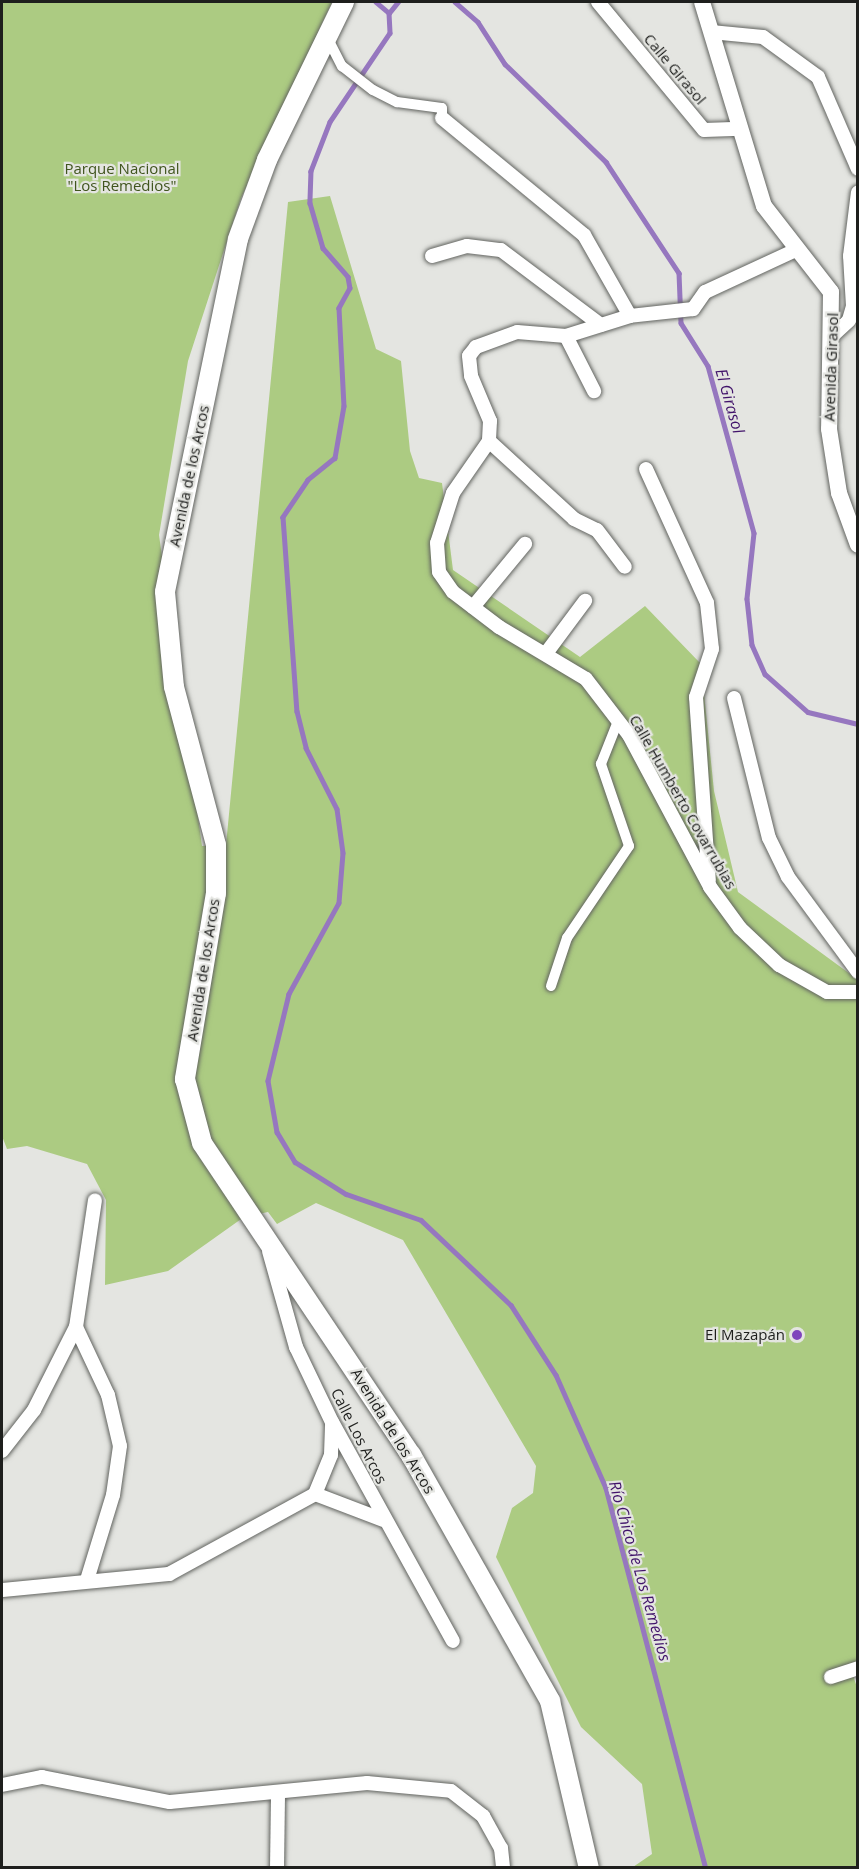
<!DOCTYPE html>
<meta charset="utf-8">
<style>
body{margin:0}
#map{position:relative;width:859px;height:1869px;overflow:hidden;background:#e4e5e1;font-family:"Open Sans",sans-serif}
div>[style]{position:absolute}
[style*='--x']{left:calc(var(--x)*1px);top:calc(var(--y)*1px);width:calc(var(--w)*1px);rotate:calc(var(--a)*1deg)}
.green>*{inset:0;background:#accb82}
.stream>*{height:4.5px;margin:-2.25px;padding:0 2.25px;transform-origin:2.25px;border-radius:2.25px;background:#9677bf}
.roads{filter:drop-shadow(0 0 2px #626460) drop-shadow(0 0 2px #626460)}
.pedestrian>*{height:10px;margin:-5px;padding:0 5px;transform-origin:5px;border-radius:5px;background:#fff}
.minor>*{height:14px;margin:-7px;padding:0 7px;transform-origin:7px;border-radius:7px;background:#fff}
.tertiary>*{height:16px;margin:-8px;padding:0 8px;transform-origin:8px;border-radius:8px;background:#fff}
.secondary>*{height:20px;margin:-10px;padding:0 10px;transform-origin:10px;border-radius:10px;background:#fff}
.dots>*{width:16px;height:16px;translate:-50% -50%;box-sizing:border-box;border:3px solid #e4e5e1;border-radius:50%}
span{translate:-50% -50%;white-space:nowrap;text-align:center;line-height:1.15;-webkit-text-stroke:4.5px #e4e5e1;paint-order:stroke}
.street-label{font-size:15px;color:#1e1f1d}
.park-label{font-size:15px;color:#40551e}
.poi-label{font-size:15px;color:#1e1f1d}
.right{translate:-100% -50%;text-align:right}
.water-label{font-size:16px;color:#41136a;font-style:italic}
.frame{position:absolute;inset:0;border:3px solid #1e1f1d;pointer-events:none}
</style>
<div id="map">
<div class="green">
<i style="clip-path:polygon(2px 2px,332px 2px,241px 198px,188px 361px,159px 535px,202px 846px,226px 845px,288px 202px,330px 196px,376px 349px,401px 361px,410px 451px,419px 478px,442px 483px,453px 570px,580px 657px,645px 606px,701px 664px,714px 791px,738px 892px,857px 979px,858px 1664px,850px 1667px,858px 1690px,857px 1867px,633px 1867px,652px 1854px,642px 1784px,581px 1727px,496px 1557px,512px 1508px,533px 1493px,536px 1466px,403px 1240px,316px 1203px,277px 1224px,268px 1212px,244px 1217px,168px 1271px,105px 1285px,106px 1200px,87px 1164px,27px 1146px,7px 1149px,2px 1136px)"></i>
</div>
<div class="stream">
<i style="--x:376;--y:2;--w:17;--a:40"></i>
<i style="--x:389;--y:13;--w:20;--a:87"></i>
<i style="--x:390;--y:33;--w:107;--a:124"></i>
<i style="--x:330;--y:122;--w:53;--a:111.2"></i>
<i style="--x:311;--y:171;--w:32;--a:92"></i>
<i style="--x:310;--y:203;--w:47;--a:73.9"></i>
<i style="--x:323;--y:248;--w:38;--a:49"></i>
<i style="--x:348;--y:277;--w:11;--a:80"></i>
<i style="--x:350;--y:288;--w:23;--a:119"></i>
<i style="--x:339;--y:308;--w:98;--a:87.1"></i>
<i style="--x:344;--y:406;--w:53;--a:99.8"></i>
<i style="--x:335;--y:458;--w:35;--a:141"></i>
<i style="--x:308;--y:480;--w:45;--a:124"></i>
<i style="--x:283;--y:517;--w:195;--a:85.9"></i>
<i style="--x:297;--y:711;--w:38;--a:76"></i>
<i style="--x:306;--y:748;--w:68;--a:63.1"></i>
<i style="--x:337;--y:809;--w:44;--a:82.2"></i>
<i style="--x:343;--y:853;--w:50;--a:94.6"></i>
<i style="--x:339;--y:903;--w:104;--a:118.8"></i>
<i style="--x:289;--y:994;--w:89;--a:103.6"></i>
<i style="--x:268;--y:1081;--w:52;--a:80"></i>
<i style="--x:277;--y:1132;--w:35;--a:59"></i>
<i style="--x:295;--y:1162;--w:60;--a:32.1"></i>
<i style="--x:346;--y:1194;--w:79;--a:19.1"></i>
<i style="--x:421;--y:1220;--w:124;--a:43.4"></i>
<i style="--x:511;--y:1305;--w:83;--a:57.3"></i>
<i style="--x:556;--y:1375;--w:124;--a:66.1"></i>
<i style="--x:606;--y:1488;--w:393;--a:75.3"></i>
<i style="--x:455;--y:2;--w:30;--a:41"></i>
<i style="--x:478;--y:22;--w:50;--a:57.3"></i>
<i style="--x:505;--y:64;--w:141;--a:44.1"></i>
<i style="--x:606;--y:162;--w:133;--a:56.7"></i>
<i style="--x:679;--y:273;--w:50;--a:87.7"></i>
<i style="--x:681;--y:323;--w:51;--a:57.9"></i>
<i style="--x:708;--y:366;--w:173;--a:74.6"></i>
<i style="--x:754;--y:533;--w:66;--a:96.1"></i>
<i style="--x:747;--y:599;--w:46;--a:83.8"></i>
<i style="--x:752;--y:645;--w:32;--a:66"></i>
<i style="--x:765;--y:674;--w:57;--a:41.5"></i>
<i style="--x:808;--y:712;--w:51;--a:13.5"></i>
<i style="--x:389;--y:13;--w:14;--a:-51"></i>
</div>
<div class="roads">
<div class="pedestrian">
<i style="--x:327;--y:37;--w:33;--a:63"></i>
<i style="--x:342;--y:66;--w:39;--a:38"></i>
<i style="--x:373;--y:90;--w:27;--a:27"></i>
<i style="--x:397;--y:102;--w:45;--a:7.6"></i>
<i style="--x:442;--y:108;--w:10;--a:90"></i>
<i style="--x:551;--y:986;--w:51;--a:-71.6"></i>
<i style="--x:567;--y:938;--w:111;--a:-56"></i>
<i style="--x:629;--y:846;--w:87;--a:-108.9"></i>
<i style="--x:601;--y:764;--w:46;--a:-68.4"></i>
</div>
<div class="minor">
<i style="--x:598;--y:2;--w:166;--a:50.4"></i>
<i style="--x:704;--y:130;--w:36;--a:-2"></i>
<i style="--x:711;--y:32;--w:52;--a:5.5"></i>
<i style="--x:763;--y:37;--w:68;--a:36"></i>
<i style="--x:818;--y:77;--w:100;--a:66.5"></i>
<i style="--x:442;--y:118;--w:184;--a:39.5"></i>
<i style="--x:584;--y:235;--w:93;--a:60.4"></i>
<i style="--x:798;--y:249;--w:102;--a:155.2"></i>
<i style="--x:705;--y:292;--w:21;--a:125"></i>
<i style="--x:693;--y:309;--w:63;--a:173.7"></i>
<i style="--x:630;--y:316;--w:67;--a:162.6"></i>
<i style="--x:566;--y:336;--w:49;--a:-175.3"></i>
<i style="--x:517;--y:332;--w:44;--a:159.9"></i>
<i style="--x:476;--y:347;--w:11;--a:128"></i>
<i style="--x:469;--y:356;--w:20;--a:84"></i>
<i style="--x:471;--y:376;--w:49;--a:67.1"></i>
<i style="--x:490;--y:421;--w:20;--a:93"></i>
<i style="--x:489;--y:441;--w:63;--a:124.7"></i>
<i style="--x:453;--y:493;--w:52;--a:107.7"></i>
<i style="--x:437;--y:543;--w:29;--a:86"></i>
<i style="--x:439;--y:572;--w:24;--a:55"></i>
<i style="--x:453;--y:592;--w:58;--a:37.3"></i>
<i style="--x:499;--y:627;--w:101;--a:30.9"></i>
<i style="--x:586;--y:679;--w:71;--a:52.5"></i>
<i style="--x:629;--y:735;--w:172;--a:61.9"></i>
<i style="--x:710;--y:887;--w:51;--a:53.8"></i>
<i style="--x:740;--y:928;--w:54;--a:43.5"></i>
<i style="--x:779;--y:965;--w:55;--a:29.4"></i>
<i style="--x:827;--y:992;--w:31;--a:0"></i>
<i style="--x:432;--y:256;--w:36;--a:-16"></i>
<i style="--x:467;--y:246;--w:34;--a:7"></i>
<i style="--x:501;--y:250;--w:125;--a:36.9"></i>
<i style="--x:566;--y:336;--w:62;--a:63"></i>
<i style="--x:830;--y:338;--w:26;--a:-43"></i>
<i style="--x:849;--y:320;--w:15;--a:-74"></i>
<i style="--x:853;--y:306;--w:50;--a:-93.4"></i>
<i style="--x:850;--y:256;--w:64;--a:-82.9"></i>
<i style="--x:489;--y:441;--w:115;--a:42.5"></i>
<i style="--x:574;--y:519;--w:25;--a:26"></i>
<i style="--x:597;--y:530;--w:46;--a:52.9"></i>
<i style="--x:646;--y:469;--w:147;--a:65.5"></i>
<i style="--x:707;--y:603;--w:46;--a:83.8"></i>
<i style="--x:712;--y:649;--w:51;--a:108.4"></i>
<i style="--x:696;--y:697;--w:184;--a:86"></i>
<i style="--x:473;--y:607;--w:82;--a:-50.5"></i>
<i style="--x:547;--y:652;--w:64;--a:-53.3"></i>
<i style="--x:734;--y:698;--w:144;--a:76"></i>
<i style="--x:769;--y:838;--w:43;--a:64"></i>
<i style="--x:788;--y:877;--w:118;--a:53.6"></i>
<i style="--x:269;--y:1251;--w:100;--a:74.3"></i>
<i style="--x:296;--y:1347;--w:83;--a:64.4"></i>
<i style="--x:332;--y:1422;--w:250;--a:61.1"></i>
<i style="--x:76;--y:1327;--w:75;--a:64.8"></i>
<i style="--x:108;--y:1395;--w:52;--a:76.8"></i>
<i style="--x:120;--y:1446;--w:49;--a:98.1"></i>
<i style="--x:113;--y:1495;--w:89;--a:107"></i>
<i style="--x:2;--y:1451;--w:52;--a:-52"></i>
<i style="--x:34;--y:1410;--w:93;--a:-63.2"></i>
<i style="--x:76;--y:1327;--w:128;--a:-81.5"></i>
<i style="--x:315;--y:1494;--w:73;--a:20.9"></i>
<i style="--x:2;--y:1590;--w:168;--a:-5.5"></i>
<i style="--x:169;--y:1574;--w:166;--a:-28.7"></i>
<i style="--x:315;--y:1494;--w:42;--a:-67.7"></i>
<i style="--x:331;--y:1455;--w:32;--a:-88"></i>
<i style="--x:831;--y:1677;--w:28;--a:-18"></i>
<i style="--x:2;--y:1785;--w:41;--a:-11.3"></i>
<i style="--x:42;--y:1777;--w:130;--a:11.1"></i>
<i style="--x:170;--y:1802;--w:198;--a:-5.5"></i>
<i style="--x:367;--y:1783;--w:84;--a:5.4"></i>
<i style="--x:451;--y:1791;--w:41;--a:38"></i>
<i style="--x:483;--y:1816;--w:37;--a:61"></i>
<i style="--x:501;--y:1848;--w:20;--a:84"></i>
<i style="--x:277;--y:1868;--w:73;--a:-89.2"></i>
</div>
<div class="tertiary">
<i style="--x:702;--y:2;--w:213;--a:73.1"></i>
<i style="--x:764;--y:206;--w:109;--a:52.1"></i>
<i style="--x:831;--y:292;--w:137;--a:90.8"></i>
<i style="--x:829;--y:429;--w:65;--a:81.1"></i>
<i style="--x:839;--y:493;--w:55;--a:69.9"></i>
</div>
<div class="secondary">
<i style="--x:344;--y:2;--w:176;--a:116"></i>
<i style="--x:267;--y:160;--w:84;--a:110.2"></i>
<i style="--x:238;--y:239;--w:360;--a:101.7"></i>
<i style="--x:165;--y:592;--w:95;--a:84.6"></i>
<i style="--x:174;--y:687;--w:163;--a:75.1"></i>
<i style="--x:216;--y:845;--w:48;--a:90"></i>
<i style="--x:216;--y:893;--w:189;--a:99.5"></i>
<i style="--x:185;--y:1079;--w:66;--a:75.1"></i>
<i style="--x:202;--y:1143;--w:376;--a:56.2"></i>
<i style="--x:411;--y:1455;--w:283;--a:60.5"></i>
<i style="--x:550;--y:1701;--w:171;--a:76.9"></i>
</div>
</div>
<div class="dots">
<i style="left:797px;top:1335px;background:#7f45bc"></i>
</div>
<div class="street-label">
<span style="left:675px;top:69px;rotate:50deg">Calle Girasol</span>
<span style="left:831px;top:367px;rotate:-88deg">Avenida Girasol</span>
<span style="left:189px;top:476px;rotate:-78deg">Avenida de los Arcos</span>
<span style="left:683px;top:802px;rotate:60deg">Calle Humberto Covarrubias</span>
<span style="left:203px;top:970px;rotate:-81deg">Avenida de los Arcos</span>
<span style="left:393px;top:1431px;rotate:58deg">Avenida de los Arcos</span>
<span style="left:359px;top:1436px;rotate:63deg">Calle Los Arcos</span>
</div>
<div class="park-label">
<span style="left:122px;top:177px">Parque Nacional<br>"Los Remedios"</span>
</div>
<div class="poi-label">
<span class="right" style="left:785px;top:1335px">El Mazapán</span>
</div>
<div class="water-label">
<span style="left:730px;top:401px;rotate:74deg">El Girasol</span>
<span style="left:640px;top:1571px;rotate:74deg">Río Chico de Los Remedios</span>
</div>
<div class="frame"></div>
</div>
